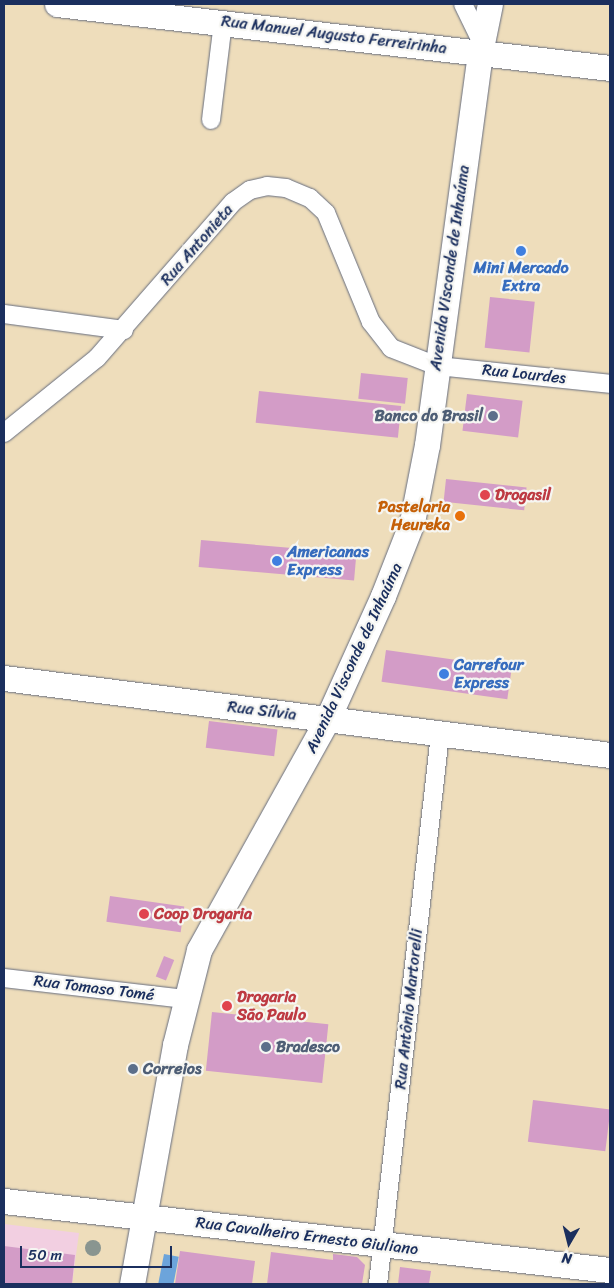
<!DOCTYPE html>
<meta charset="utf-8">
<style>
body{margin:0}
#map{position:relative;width:614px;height:1288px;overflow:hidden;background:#edb;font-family:Sriracha,sans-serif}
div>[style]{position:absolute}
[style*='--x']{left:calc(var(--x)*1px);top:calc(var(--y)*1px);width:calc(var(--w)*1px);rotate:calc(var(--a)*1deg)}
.built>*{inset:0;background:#f2cfe1}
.water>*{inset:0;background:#6ca4db;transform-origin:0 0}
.building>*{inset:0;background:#d39cc7;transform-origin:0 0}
.roads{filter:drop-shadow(0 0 1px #656c7f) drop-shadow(0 0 1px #656c7f)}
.street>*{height:18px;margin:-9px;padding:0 9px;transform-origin:9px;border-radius:9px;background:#fff}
.secondary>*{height:25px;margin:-12.5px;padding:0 12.5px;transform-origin:12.5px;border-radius:12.5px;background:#fff}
.trees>*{width:16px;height:16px;margin:-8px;border-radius:50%;background:#899590}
.dots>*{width:14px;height:14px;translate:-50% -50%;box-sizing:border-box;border:2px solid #f6f6f2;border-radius:50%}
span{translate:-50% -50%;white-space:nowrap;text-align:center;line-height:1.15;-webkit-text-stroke:4.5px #f6f6f2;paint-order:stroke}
.street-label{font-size:16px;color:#1b2f5e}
.shop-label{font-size:16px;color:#366cbe;font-weight:700}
.left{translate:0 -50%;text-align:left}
.service-label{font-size:16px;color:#4e5e75;font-weight:700}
.right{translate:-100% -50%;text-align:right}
.health-label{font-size:16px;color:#be3a42;font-weight:700}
.food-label{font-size:16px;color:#c56008;font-weight:700}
.frame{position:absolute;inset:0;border:5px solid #1b2f5e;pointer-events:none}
.north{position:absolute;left:544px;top:1218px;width:50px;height:50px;-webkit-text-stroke:4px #f6f6f2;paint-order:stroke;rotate:188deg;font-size:14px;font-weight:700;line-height:20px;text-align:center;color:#1b2f5e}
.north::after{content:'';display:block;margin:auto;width:18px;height:22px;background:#1b2f5e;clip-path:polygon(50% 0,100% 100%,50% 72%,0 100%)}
.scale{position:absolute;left:20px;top:1246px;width:152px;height:22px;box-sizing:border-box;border:2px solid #1b2f5e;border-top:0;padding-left:6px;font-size:15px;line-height:18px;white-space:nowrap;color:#1b2f5e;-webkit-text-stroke:4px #f6f6f2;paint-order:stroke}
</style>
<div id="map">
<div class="built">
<i style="clip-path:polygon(4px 1224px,79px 1233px,72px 1284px,4px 1284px)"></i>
</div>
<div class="water">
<i style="left:164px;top:1254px;width:15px;height:30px;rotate:11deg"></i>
</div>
<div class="building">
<i style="left:490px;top:297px;width:45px;height:51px;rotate:6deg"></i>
<i style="left:361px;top:373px;width:47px;height:26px;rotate:6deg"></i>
<i style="left:259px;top:391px;width:143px;height:32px;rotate:6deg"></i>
<i style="left:467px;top:394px;width:56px;height:37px;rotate:7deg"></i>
<i style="left:446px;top:479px;width:81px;height:23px;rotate:6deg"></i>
<i style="left:201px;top:540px;width:156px;height:27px;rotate:5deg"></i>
<i style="left:386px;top:650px;width:127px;height:32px;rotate:8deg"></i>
<i style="left:209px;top:721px;width:69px;height:27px;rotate:7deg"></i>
<i style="left:110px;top:896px;width:75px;height:26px;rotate:8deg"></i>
<i style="left:164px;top:956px;width:11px;height:22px;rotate:22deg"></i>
<i style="left:212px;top:1012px;width:117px;height:59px;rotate:6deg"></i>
<i style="left:533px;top:1100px;width:78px;height:42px;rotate:7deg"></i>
<i style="clip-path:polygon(4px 1246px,75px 1255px,72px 1284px,4px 1284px)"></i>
<i style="clip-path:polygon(180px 1251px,255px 1261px,252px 1284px,175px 1284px)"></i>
<i style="clip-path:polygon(271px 1252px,333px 1260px,333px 1254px,357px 1257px,365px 1265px,362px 1284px,267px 1284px)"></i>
<i style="clip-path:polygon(400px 1267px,431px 1271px,429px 1284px,398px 1284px)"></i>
</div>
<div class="roads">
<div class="street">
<i style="--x:463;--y:4;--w:43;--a:64"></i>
<i style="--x:211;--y:120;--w:99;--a:-83"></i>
<i style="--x:4;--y:314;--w:121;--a:7.6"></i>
<i style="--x:4;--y:433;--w:119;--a:-38.9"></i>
<i style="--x:97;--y:358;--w:207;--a:-48.9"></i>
<i style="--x:233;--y:202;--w:21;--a:-35"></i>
<i style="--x:250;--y:190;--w:17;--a:-13"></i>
<i style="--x:267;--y:186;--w:19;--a:6"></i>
<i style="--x:286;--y:188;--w:26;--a:23"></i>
<i style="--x:310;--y:198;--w:22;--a:43"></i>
<i style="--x:326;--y:213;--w:118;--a:67.6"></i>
<i style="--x:371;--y:322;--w:33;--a:52"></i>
<i style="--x:391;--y:348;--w:49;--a:21.4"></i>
<i style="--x:437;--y:366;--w:174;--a:5.9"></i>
<i style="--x:4;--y:978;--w:182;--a:6.6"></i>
<i style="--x:378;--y:1284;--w:552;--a:-83.56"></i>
</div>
<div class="secondary">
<i style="--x:57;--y:4;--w:557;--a:6.6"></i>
<i style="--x:4;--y:678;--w:611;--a:7.24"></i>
<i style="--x:4;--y:1201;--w:610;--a:6.5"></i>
<i style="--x:132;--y:1284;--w:243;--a:-79.8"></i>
<i style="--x:175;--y:1045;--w:98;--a:-75.8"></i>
<i style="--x:199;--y:950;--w:263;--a:-60.9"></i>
<i style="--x:327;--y:720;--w:136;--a:-65.7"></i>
<i style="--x:383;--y:596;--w:79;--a:-68.6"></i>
<i style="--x:412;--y:522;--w:78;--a:-79"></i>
<i style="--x:427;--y:445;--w:396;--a:-82.3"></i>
<i style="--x:480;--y:53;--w:50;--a:-78.5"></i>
</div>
</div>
<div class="trees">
<i style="left:93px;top:1248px"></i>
</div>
<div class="dots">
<i style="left:521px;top:251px;background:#3f7fe0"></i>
<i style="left:493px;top:416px;background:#5c6f8a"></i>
<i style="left:485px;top:495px;background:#e0444e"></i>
<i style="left:460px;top:516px;background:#e8710a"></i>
<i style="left:277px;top:561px;background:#3f7fe0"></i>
<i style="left:444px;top:674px;background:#3f7fe0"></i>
<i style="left:144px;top:914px;background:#e0444e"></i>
<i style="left:227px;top:1006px;background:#e0444e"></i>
<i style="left:266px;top:1047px;background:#5c6f8a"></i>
<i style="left:133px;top:1069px;background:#5c6f8a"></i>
</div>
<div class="street-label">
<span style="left:334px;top:35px;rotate:7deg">Rua Manuel Augusto Ferreirinha</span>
<span style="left:197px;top:245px;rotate:-49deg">Rua Antonieta</span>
<span style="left:450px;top:268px;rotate:-82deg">Avenida Visconde de Inhaúma</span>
<span style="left:524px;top:374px;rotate:6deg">Rua Lourdes</span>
<span style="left:354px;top:658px;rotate:-65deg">Avenida Visconde de Inhaúma</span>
<span style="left:262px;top:711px;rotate:7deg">Rua Sílvia</span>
<span style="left:94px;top:988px;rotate:7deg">Rua Tomaso Tomé</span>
<span style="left:409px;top:1009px;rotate:-84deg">Rua Antônio Martorelli</span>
<span style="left:307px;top:1236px;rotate:7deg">Rua Cavalheiro Ernesto Giuliano</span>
</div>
<div class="shop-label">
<span style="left:521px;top:277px">Mini Mercado<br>Extra</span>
<span class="left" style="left:287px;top:561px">Americanas<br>Express</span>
<span class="left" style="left:454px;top:674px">Carrefour<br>Express</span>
</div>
<div class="service-label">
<span class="right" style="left:483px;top:416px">Banco do Brasil</span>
<span class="left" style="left:276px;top:1047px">Bradesco</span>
<span class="left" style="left:143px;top:1069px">Correios</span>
</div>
<div class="health-label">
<span class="left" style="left:495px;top:495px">Drogasil</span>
<span class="left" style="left:154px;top:914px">Coop Drogaria</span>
<span class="left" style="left:237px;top:1006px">Drogaria<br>São Paulo</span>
</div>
<div class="food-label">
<span class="right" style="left:450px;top:516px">Pastelaria<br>Heureka</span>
</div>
<div class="frame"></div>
<div class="north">N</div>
<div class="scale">50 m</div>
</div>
